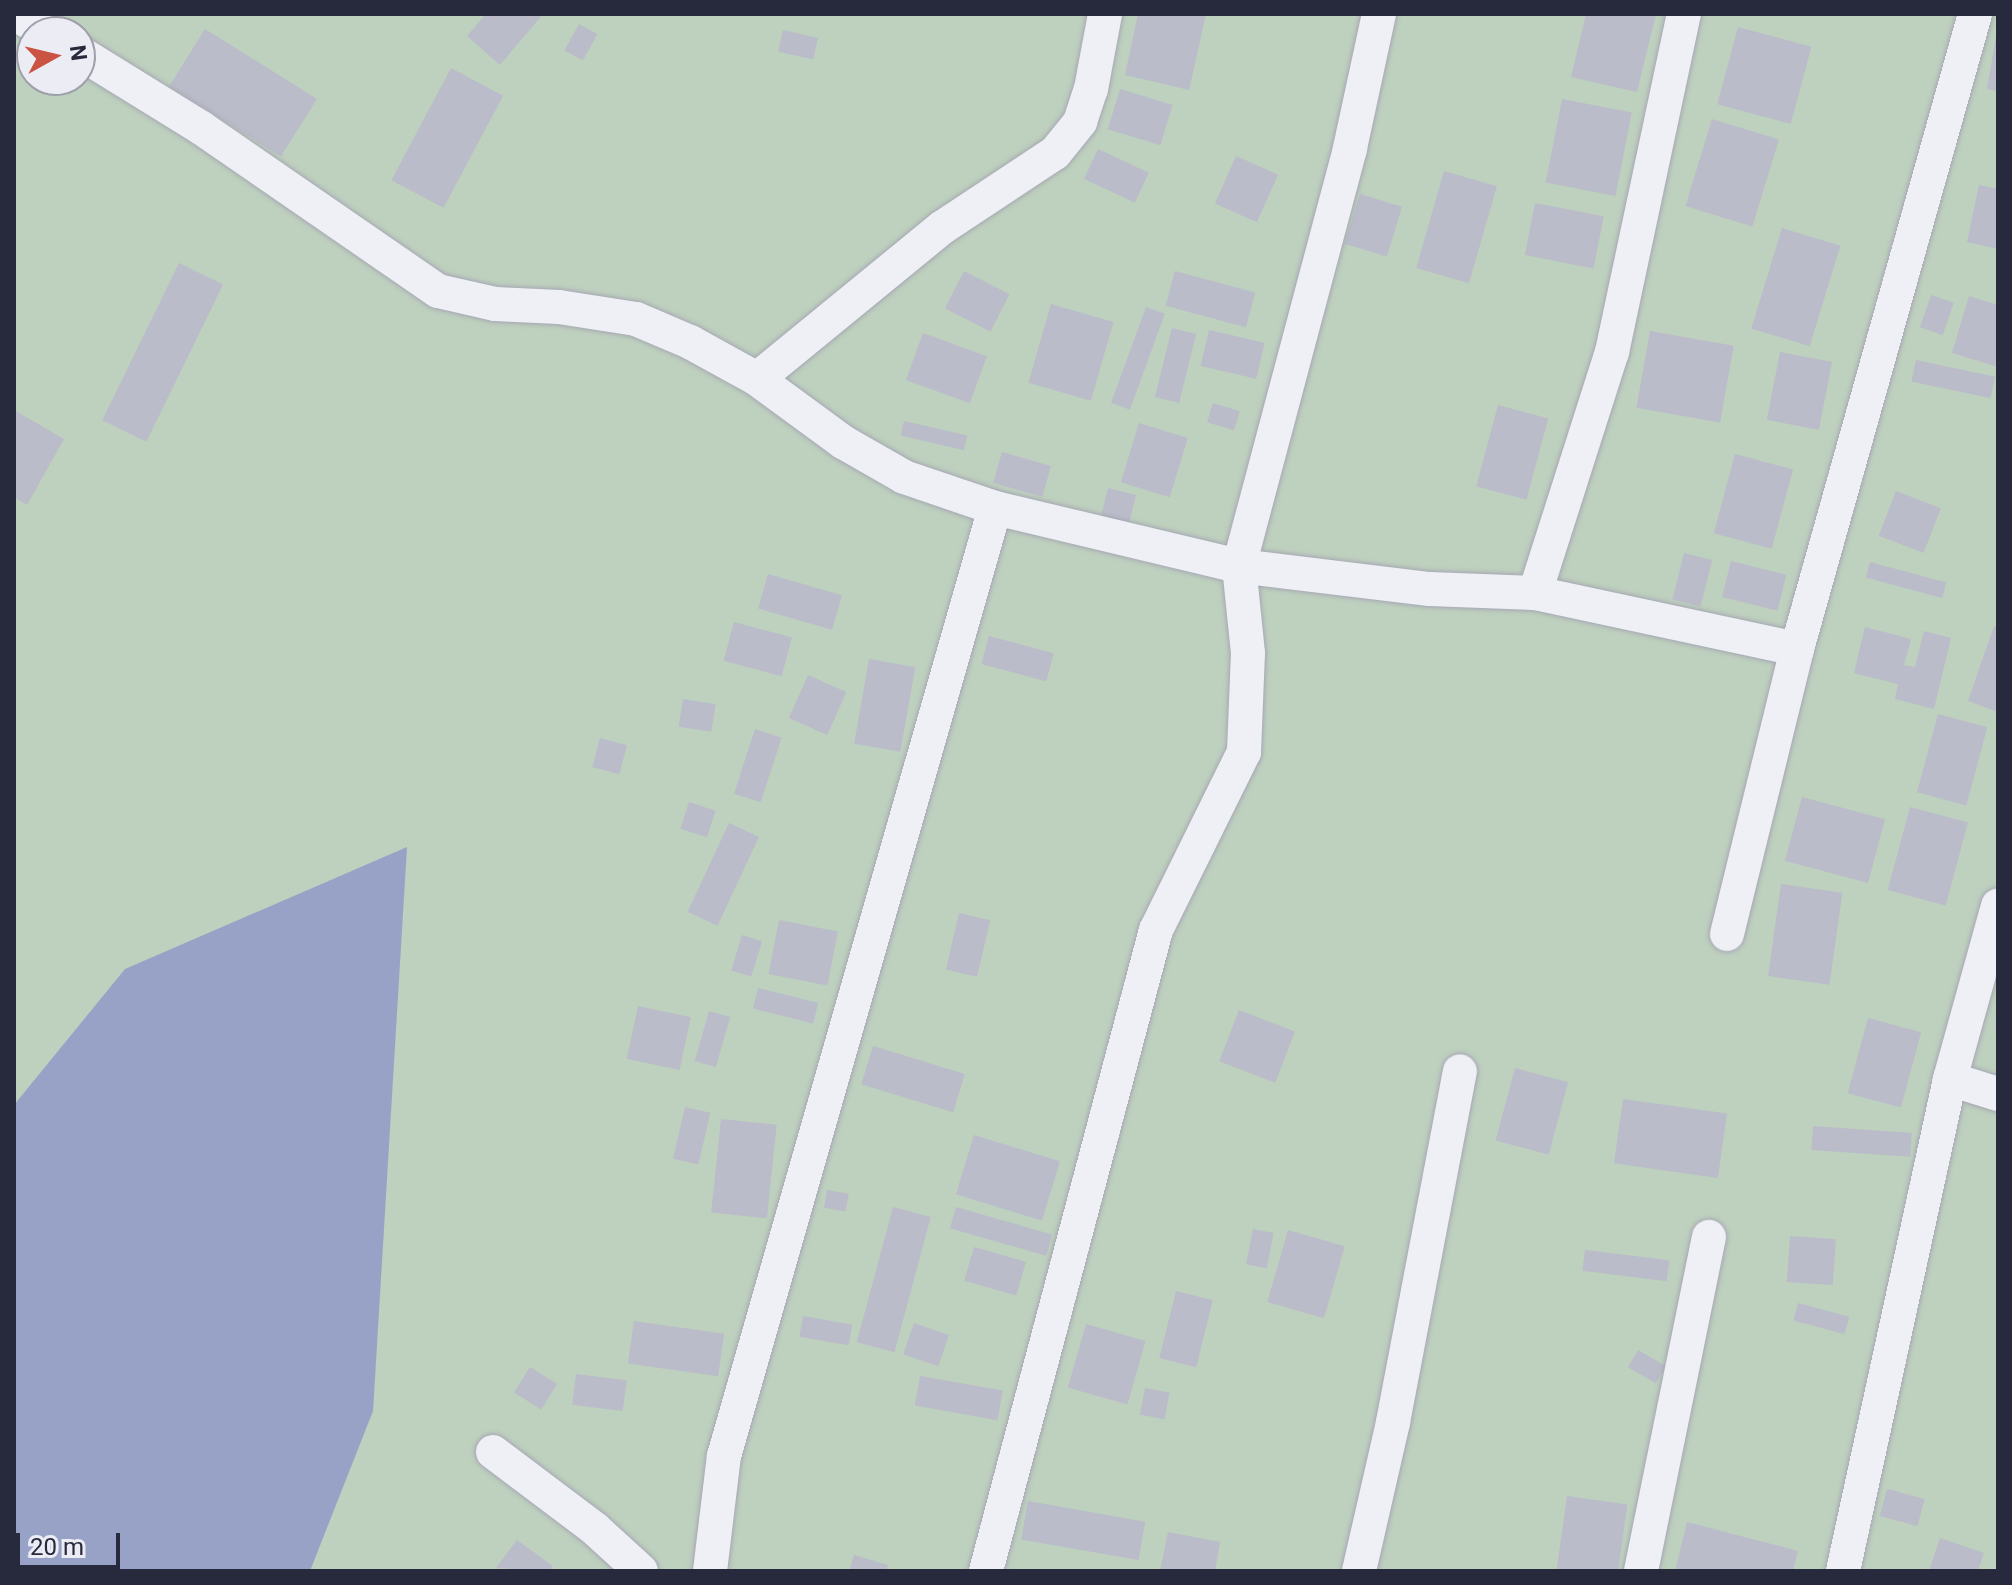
<!DOCTYPE html>
<style>
body{margin:0}
#map{position:relative;width:2012px;height:1585px;overflow:hidden;background:#dddee6;font-family:Roboto,sans-serif}
div>[style]{position:absolute}
[style*='--x']{left:calc(var(--x)*1px);top:calc(var(--y)*1px);width:calc(var(--w)*1px);rotate:calc(var(--a)*1deg)}
.green>*{inset:0;background:#bed0be}
.water>*{inset:0;background:#98a2c6}
.building>*{inset:0;background:#babcc9;transform-origin:0 0}
.roads{filter:drop-shadow(0 0 2px #a6a8b3) drop-shadow(0 0 2px #a6a8b3)}
.street>*{height:34px;margin:-17px;padding:0 17px;transform-origin:17px;border-radius:17px;background:#eff0f5}
span{translate:-50% -50%;white-space:nowrap;text-align:center;line-height:1.15;-webkit-text-stroke:8px #ecedf4;paint-order:stroke}
.frame{position:absolute;inset:0;border:16px solid #27293c;pointer-events:none}
.north{position:absolute;left:16px;top:16px;width:80px;height:80px;box-sizing:border-box;background:#ecedf4;border:2px solid #9d9faa;border-radius:50%;rotate:82deg;font-size:22px;font-weight:700;line-height:32px;text-align:center;color:#27293c}
.north::after{content:'';display:block;margin:auto;width:28px;height:36px;background:#ca5343;clip-path:polygon(50% 0,100% 100%,50% 72%,0 100%)}
.scale{position:absolute;left:16px;top:1533px;width:104px;height:36px;box-sizing:border-box;border:4px solid #27293c;border-top:0;padding-left:10px;font-size:24px;line-height:28px;white-space:nowrap;color:#27293c;-webkit-text-stroke:6px #ecedf4;paint-order:stroke}
</style>
<div id="map">
<div class="green">
<i style="clip-path:polygon(evenodd,14px 14px,1998px 14px,1998px 1571px,14px 1571px,14px 14px,32px 32px,80px 32px,80px 80px,32px 80px,32px 32px)"></i>
</div>
<div class="water">
<i style="clip-path:polygon(407px 847px,373px 1411px,310px 1571px,14px 1571px,14px 1105px,125px 969px)"></i>
</div>
<div class="building">
<i style="clip-path:polygon(486px 14px,543px 14px,500px 65px,467px 36px)"></i>
<i style="clip-path:polygon(1138px 14px,1206px 14px,1189px 90px,1125px 75px)"></i>
<i style="clip-path:polygon(1586px 14px,1656px 14px,1637px 92px,1571px 77px)"></i>
<i style="left:579px;top:24px;width:21px;height:30px;rotate:29deg"></i>
<i style="left:1738px;top:27px;width:76px;height:80px;rotate:15deg"></i>
<i style="left:205px;top:29px;width:132px;height:68px;rotate:32deg"></i>
<i style="left:783px;top:30px;width:36px;height:22px;rotate:13deg"></i>
<i style="clip-path:polygon(1996px 36px,1998px 37px,1998px 91px,1987px 89px)"></i>
<i style="left:451px;top:68px;width:59px;height:127px;rotate:28deg"></i>
<i style="left:1120px;top:89px;width:55px;height:42px;rotate:17deg"></i>
<i style="left:1562px;top:99px;width:71px;height:85px;rotate:11deg"></i>
<i style="left:1712px;top:119px;width:70px;height:91px;rotate:17deg"></i>
<i style="left:1098px;top:149px;width:56px;height:33px;rotate:25deg"></i>
<i style="left:1236px;top:156px;width:46px;height:52px;rotate:24deg"></i>
<i style="left:1444px;top:171px;width:55px;height:101px;rotate:16deg"></i>
<i style="clip-path:polygon(1979px 185px,1998px 189px,1998px 249px,1967px 242px)"></i>
<i style="left:1360px;top:194px;width:44px;height:52px;rotate:17deg"></i>
<i style="left:1535px;top:203px;width:70px;height:53px;rotate:11deg"></i>
<i style="left:1782px;top:228px;width:61px;height:105px;rotate:17deg"></i>
<i style="left:179px;top:263px;width:49px;height:175px;rotate:26deg"></i>
<i style="left:964px;top:271px;width:51px;height:42px;rotate:27deg"></i>
<i style="left:1175px;top:271px;width:83px;height:36px;rotate:15deg"></i>
<i style="left:1931px;top:295px;width:24px;height:34px;rotate:19deg"></i>
<i style="clip-path:polygon(1969px 296px,1998px 305px,1998px 367px,1952px 353px)"></i>
<i style="left:1051px;top:304px;width:65px;height:82px;rotate:16deg"></i>
<i style="left:1146px;top:307px;width:20px;height:102px;rotate:20deg"></i>
<i style="left:1172px;top:328px;width:25px;height:71px;rotate:14deg"></i>
<i style="left:1209px;top:330px;width:57px;height:37px;rotate:13deg"></i>
<i style="left:1650px;top:331px;width:85px;height:78px;rotate:10deg"></i>
<i style="left:923px;top:333px;width:68px;height:50px;rotate:20deg"></i>
<i style="left:1780px;top:352px;width:53px;height:69px;rotate:11deg"></i>
<i style="left:1916px;top:360px;width:81px;height:22px;rotate:12deg"></i>
<i style="left:1213px;top:403px;width:28px;height:20px;rotate:17deg"></i>
<i style="left:1498px;top:405px;width:52px;height:84px;rotate:15deg"></i>
<i style="clip-path:polygon(14px 410px,64px 439px,27px 505px,14px 497px)"></i>
<i style="left:904px;top:421px;width:65px;height:15px;rotate:13deg"></i>
<i style="left:1139px;top:423px;width:51px;height:62px;rotate:17deg"></i>
<i style="left:1002px;top:452px;width:51px;height:32px;rotate:16deg"></i>
<i style="left:1735px;top:454px;width:60px;height:82px;rotate:15deg"></i>
<i style="left:1108px;top:488px;width:29px;height:31px;rotate:14deg"></i>
<i style="left:1896px;top:491px;width:48px;height:48px;rotate:21deg"></i>
<i style="left:1684px;top:553px;width:29px;height:48px;rotate:14deg"></i>
<i style="left:1731px;top:561px;width:57px;height:37px;rotate:14deg"></i>
<i style="left:1870px;top:562px;width:79px;height:16px;rotate:15deg"></i>
<i style="left:768px;top:574px;width:77px;height:36px;rotate:16deg"></i>
<i style="left:734px;top:622px;width:60px;height:40px;rotate:15deg"></i>
<i style="clip-path:polygon(1994px 626px,1998px 628px,1998px 712px,1968px 701px)"></i>
<i style="clip-path:polygon(1865px 627px,1911px 639px,1904px 665px,1915px 667px,1924px 631px,1951px 638px,1934px 709px,1895px 699px,1898px 684px,1854px 673px)"></i>
<i style="left:989px;top:636px;width:67px;height:29px;rotate:15deg"></i>
<i style="left:869px;top:659px;width:47px;height:86px;rotate:10deg"></i>
<i style="left:808px;top:675px;width:42px;height:47px;rotate:24deg"></i>
<i style="left:683px;top:699px;width:33px;height:28px;rotate:9deg"></i>
<i style="left:1938px;top:714px;width:51px;height:81px;rotate:15deg"></i>
<i style="left:755px;top:729px;width:28px;height:68px;rotate:18deg"></i>
<i style="left:600px;top:738px;width:28px;height:30px;rotate:15deg"></i>
<i style="left:1802px;top:797px;width:86px;height:66px;rotate:15deg"></i>
<i style="left:689px;top:802px;width:28px;height:28px;rotate:18deg"></i>
<i style="left:1910px;top:807px;width:60px;height:86px;rotate:15deg"></i>
<i style="left:729px;top:823px;width:33px;height:98px;rotate:25deg"></i>
<i style="left:1781px;top:884px;width:62px;height:93px;rotate:8deg"></i>
<i style="left:959px;top:913px;width:32px;height:58px;rotate:13deg"></i>
<i style="left:779px;top:920px;width:60px;height:55px;rotate:11deg"></i>
<i style="left:742px;top:935px;width:21px;height:37px;rotate:17deg"></i>
<i style="left:758px;top:988px;width:62px;height:21px;rotate:14deg"></i>
<i style="left:638px;top:1006px;width:54px;height:54px;rotate:12deg"></i>
<i style="left:1239px;top:1010px;width:60px;height:55px;rotate:21deg"></i>
<i style="left:709px;top:1011px;width:22px;height:52px;rotate:16deg"></i>
<i style="left:1868px;top:1018px;width:55px;height:78px;rotate:15deg"></i>
<i style="left:873px;top:1046px;width:96px;height:40px;rotate:17deg"></i>
<i style="left:1515px;top:1068px;width:55px;height:75px;rotate:15deg"></i>
<i style="left:1623px;top:1099px;width:105px;height:65px;rotate:8deg"></i>
<i style="left:685px;top:1107px;width:26px;height:53px;rotate:13deg"></i>
<i style="left:721px;top:1119px;width:56px;height:94px;rotate:6deg"></i>
<i style="left:1813px;top:1126px;width:99px;height:24px;rotate:4deg"></i>
<i style="left:974px;top:1135px;width:90px;height:62px;rotate:17deg"></i>
<i style="left:827px;top:1190px;width:22px;height:18px;rotate:10deg"></i>
<i style="left:893px;top:1207px;width:39px;height:140px;rotate:15deg"></i>
<i style="left:956px;top:1207px;width:100px;height:22px;rotate:16deg"></i>
<i style="left:1253px;top:1229px;width:21px;height:36px;rotate:11deg"></i>
<i style="left:1288px;top:1230px;width:59px;height:75px;rotate:16deg"></i>
<i style="left:1790px;top:1236px;width:46px;height:46px;rotate:4deg"></i>
<i style="left:974px;top:1247px;width:54px;height:35px;rotate:16deg"></i>
<i style="left:1585px;top:1250px;width:85px;height:21px;rotate:7deg"></i>
<i style="left:1176px;top:1291px;width:38px;height:69px;rotate:14deg"></i>
<i style="left:1798px;top:1303px;width:53px;height:18px;rotate:15deg"></i>
<i style="left:803px;top:1316px;width:50px;height:21px;rotate:10deg"></i>
<i style="left:634px;top:1321px;width:91px;height:43px;rotate:8deg"></i>
<i style="left:914px;top:1323px;width:37px;height:33px;rotate:19deg"></i>
<i style="left:1086px;top:1324px;width:62px;height:66px;rotate:16deg"></i>
<i style="left:1638px;top:1350px;width:32px;height:20px;rotate:30deg"></i>
<i style="left:530px;top:1367px;width:32px;height:30px;rotate:32deg"></i>
<i style="left:576px;top:1374px;width:51px;height:31px;rotate:7deg"></i>
<i style="left:920px;top:1376px;width:84px;height:30px;rotate:10deg"></i>
<i style="left:1145px;top:1388px;width:25px;height:27px;rotate:11deg"></i>
<i style="left:1887px;top:1489px;width:39px;height:28px;rotate:15deg"></i>
<i style="left:1567px;top:1496px;width:61px;height:76px;rotate:8deg"></i>
<i style="left:1028px;top:1501px;width:119px;height:39px;rotate:10deg"></i>
<i style="clip-path:polygon(1687px 1522px,1798px 1551px,1793px 1571px,1675px 1571px)"></i>
<i style="clip-path:polygon(1168px 1532px,1220px 1542px,1215px 1571px,1160px 1571px)"></i>
<i style="clip-path:polygon(1940px 1538px,1984px 1553px,1978px 1571px,1929px 1571px)"></i>
<i style="clip-path:polygon(517px 1540px,553px 1566px,549px 1571px,496px 1568px)"></i>
<i style="clip-path:polygon(854px 1555px,888px 1565px,886px 1571px,849px 1571px)"></i>
</div>
<div class="roads">
<div class="street">
<i style="--x:16;--y:14;--w:34;--a:32"></i>
<i style="--x:80;--y:53;--w:141;--a:31.7"></i>
<i style="--x:200;--y:127;--w:289;--a:34.6"></i>
<i style="--x:438;--y:291;--w:58;--a:12.8"></i>
<i style="--x:495;--y:304;--w:64;--a:2.7"></i>
<i style="--x:559;--y:307;--w:78;--a:8.9"></i>
<i style="--x:636;--y:319;--w:59;--a:23.1"></i>
<i style="--x:690;--y:342;--w:77;--a:28.9"></i>
<i style="--x:757;--y:379;--w:107;--a:36.2"></i>
<i style="--x:843;--y:442;--w:70;--a:29.8"></i>
<i style="--x:904;--y:477;--w:96;--a:18.8"></i>
<i style="--x:995;--y:508;--w:251;--a:13.4"></i>
<i style="--x:1239;--y:566;--w:192;--a:6.9"></i>
<i style="--x:1430;--y:589;--w:105;--a:2.2"></i>
<i style="--x:1535;--y:593;--w:268;--a:12.1"></i>
<i style="--x:757;--y:379;--w:240;--a:-39.3"></i>
<i style="--x:943;--y:227;--w:134;--a:-33.5"></i>
<i style="--x:1055;--y:153;--w:40;--a:-51"></i>
<i style="--x:1080;--y:122;--w:35;--a:-72"></i>
<i style="--x:1091;--y:89;--w:76;--a:-79.4"></i>
<i style="--x:1535;--y:593;--w:253;--a:-72.3"></i>
<i style="--x:1612;--y:352;--w:346;--a:-78"></i>
<i style="--x:1727;--y:934;--w:293;--a:-76.2"></i>
<i style="--x:1797;--y:649;--w:659;--a:-74.34"></i>
<i style="--x:1950;--y:1079;--w:50;--a:17.4"></i>
<i style="--x:493;--y:1452;--w:128;--a:37"></i>
<i style="--x:595;--y:1529;--w:62;--a:42.4"></i>
<i style="--x:710;--y:1571;--w:116;--a:-83.1"></i>
<i style="--x:724;--y:1456;--w:986;--a:-74.05"></i>
<i style="--x:986;--y:1571;--w:663;--a:-75.15"></i>
<i style="--x:1156;--y:930;--w:199;--a:-63.7"></i>
<i style="--x:1244;--y:752;--w:99;--a:-87.7"></i>
<i style="--x:1248;--y:653;--w:87;--a:-95.9"></i>
<i style="--x:1239;--y:566;--w:432;--a:-75.1"></i>
<i style="--x:1350;--y:148;--w:137;--a:-77.8"></i>
<i style="--x:1359;--y:1571;--w:153;--a:-77.1"></i>
<i style="--x:1393;--y:1422;--w:357;--a:-79.2"></i>
<i style="--x:1641;--y:1571;--w:341;--a:-78.5"></i>
<i style="--x:1843;--y:1571;--w:504;--a:-77.73"></i>
<i style="--x:1950;--y:1079;--w:180;--a:-74.5"></i>
</div>
</div>
<div class="frame"></div>
<div class="north">N</div>
<div class="scale">20 m</div>
</div>
